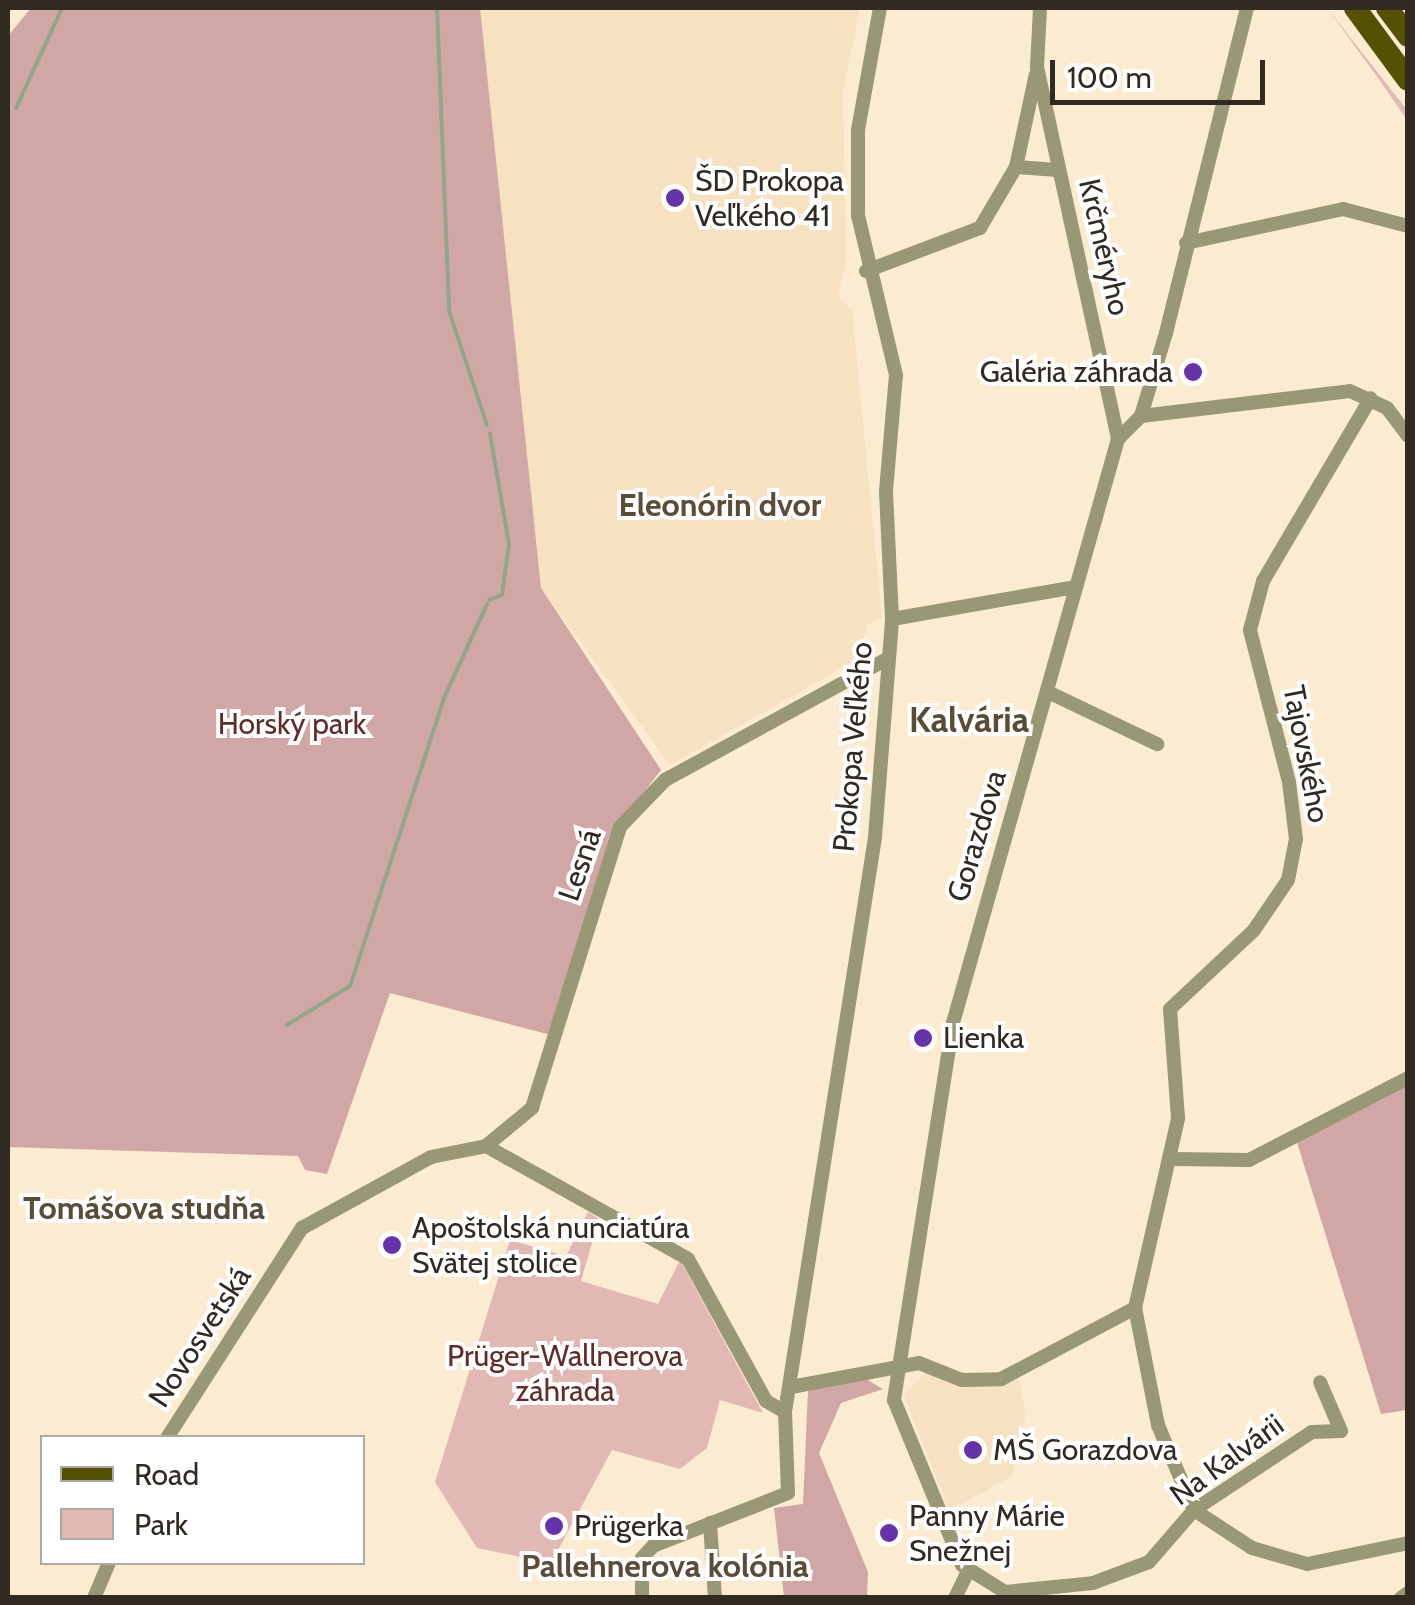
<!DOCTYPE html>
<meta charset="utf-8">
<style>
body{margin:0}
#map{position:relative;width:1415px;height:1605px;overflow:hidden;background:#fbebd1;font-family:Cabin,sans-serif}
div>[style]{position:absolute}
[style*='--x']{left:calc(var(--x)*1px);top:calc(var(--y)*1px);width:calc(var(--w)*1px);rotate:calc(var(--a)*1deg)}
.built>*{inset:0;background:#f6e1c1}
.green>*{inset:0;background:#e2b8b5}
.forest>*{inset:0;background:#d0a7a4}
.stream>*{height:4px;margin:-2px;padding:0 2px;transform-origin:2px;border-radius:2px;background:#92a789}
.minor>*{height:14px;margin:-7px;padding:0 7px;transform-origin:7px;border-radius:7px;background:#989875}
.primary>*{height:22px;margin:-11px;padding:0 11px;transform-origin:11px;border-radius:11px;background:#545100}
.dots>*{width:28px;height:28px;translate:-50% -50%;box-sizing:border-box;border:5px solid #fff;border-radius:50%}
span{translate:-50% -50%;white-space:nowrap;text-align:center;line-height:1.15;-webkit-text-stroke:8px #fff;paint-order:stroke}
.poi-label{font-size:30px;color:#302a21}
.left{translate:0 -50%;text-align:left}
.right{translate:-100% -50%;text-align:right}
.street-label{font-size:30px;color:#302a21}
.park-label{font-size:30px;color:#612b2a}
.neighbourhood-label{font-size:32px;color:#5a4c37;font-weight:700}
.quarter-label{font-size:35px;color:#5a4c37;font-weight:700}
.frame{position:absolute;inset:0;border:10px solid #302a21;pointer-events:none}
.legend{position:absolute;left:40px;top:1435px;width:325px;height:130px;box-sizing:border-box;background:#fff;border:2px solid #acaaa6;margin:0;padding:12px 18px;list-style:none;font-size:30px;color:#302a21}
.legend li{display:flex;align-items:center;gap:20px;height:50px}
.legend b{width:50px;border:2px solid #acaaa6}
.scale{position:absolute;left:1050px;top:60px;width:215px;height:45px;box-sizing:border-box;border:5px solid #302a21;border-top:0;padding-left:12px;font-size:30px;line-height:35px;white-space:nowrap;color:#302a21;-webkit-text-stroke:8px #fff;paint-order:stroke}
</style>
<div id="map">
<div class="built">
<i style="clip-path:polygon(477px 8px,860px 8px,843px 92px,846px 262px,838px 296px,852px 310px,882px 618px,867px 625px,858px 659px,670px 765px,541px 588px)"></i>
<i style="clip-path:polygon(924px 1373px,977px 1388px,1019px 1380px,1026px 1415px,1012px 1476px,949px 1510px,904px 1396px)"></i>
</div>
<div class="green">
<i style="clip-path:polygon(1327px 8px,1407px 110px,1407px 120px,1376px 75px)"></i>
<i style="clip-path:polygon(588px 1212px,599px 1219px,581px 1281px,658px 1304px,680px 1260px,763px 1413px,720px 1400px,707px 1448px,680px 1469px,612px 1450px,551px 1563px,477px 1548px,435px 1482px,510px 1240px,566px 1256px)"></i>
</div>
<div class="forest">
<i style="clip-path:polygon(31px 8px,480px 8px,541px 588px,661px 770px,610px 836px,551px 1035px,390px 993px,327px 1174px,305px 1170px,298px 1156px,8px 1147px,8px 36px)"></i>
<i style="clip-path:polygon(1407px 1078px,1407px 1410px,1381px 1414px,1296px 1139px)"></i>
<i style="clip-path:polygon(866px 1379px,883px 1389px,841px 1403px,819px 1453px,868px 1572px,867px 1597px,784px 1597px,774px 1508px,803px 1504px,808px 1391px)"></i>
</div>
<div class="stream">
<i style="--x:437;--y:8;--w:303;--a:87.7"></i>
<i style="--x:449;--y:311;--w:120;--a:71.6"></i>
<i style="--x:16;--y:108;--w:110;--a:-65.3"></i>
<i style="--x:489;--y:600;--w:14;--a:-21"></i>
<i style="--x:502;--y:595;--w:51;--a:-82.2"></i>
<i style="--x:509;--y:544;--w:112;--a:-99.8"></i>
<i style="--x:287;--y:1025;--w:74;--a:-31.8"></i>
<i style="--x:350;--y:986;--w:303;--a:-71.9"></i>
<i style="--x:444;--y:698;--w:103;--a:-65.4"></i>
</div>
<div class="minor">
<i style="--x:1040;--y:8;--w:59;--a:92.9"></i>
<i style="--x:1037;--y:67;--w:381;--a:77.7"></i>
<i style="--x:1247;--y:8;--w:335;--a:104"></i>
<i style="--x:1166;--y:333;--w:87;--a:106.8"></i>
<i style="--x:1141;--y:416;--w:33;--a:135"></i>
<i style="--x:1118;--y:439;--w:607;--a:105.78"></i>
<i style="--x:953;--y:1023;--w:382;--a:98.9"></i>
<i style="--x:894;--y:1400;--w:178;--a:67.6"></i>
<i style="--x:962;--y:1565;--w:51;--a:32.1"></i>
<i style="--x:1005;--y:1592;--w:88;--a:-5.8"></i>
<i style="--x:1093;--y:1583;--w:60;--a:-20.6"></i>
<i style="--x:1149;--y:1562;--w:69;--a:-49.1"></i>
<i style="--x:1194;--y:1510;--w:141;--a:-33.5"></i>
<i style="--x:1312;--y:1432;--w:29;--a:-2"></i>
<i style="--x:1341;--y:1431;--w:53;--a:-113.2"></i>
<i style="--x:1016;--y:167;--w:42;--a:4.1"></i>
<i style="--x:1186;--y:243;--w:161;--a:-12.2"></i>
<i style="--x:1343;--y:209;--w:67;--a:14.7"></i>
<i style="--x:866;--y:271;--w:122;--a:-20.7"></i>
<i style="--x:980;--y:228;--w:71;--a:-59.5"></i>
<i style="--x:1016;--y:167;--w:95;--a:-77.9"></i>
<i style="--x:1141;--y:416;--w:210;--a:-6.8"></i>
<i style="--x:1350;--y:391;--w:41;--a:24.7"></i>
<i style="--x:1387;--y:408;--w:35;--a:53"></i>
<i style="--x:892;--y:619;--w:187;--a:-9.9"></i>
<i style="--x:1050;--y:693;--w:119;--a:25.5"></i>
<i style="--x:486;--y:1146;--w:60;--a:-39.6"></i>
<i style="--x:532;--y:1108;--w:294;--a:-72.6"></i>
<i style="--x:620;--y:827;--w:65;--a:-46.2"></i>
<i style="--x:665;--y:780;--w:253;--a:-28.6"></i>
<i style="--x:1172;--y:1159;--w:77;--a:0.7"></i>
<i style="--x:1249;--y:1160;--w:179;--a:-27.3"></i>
<i style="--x:791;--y:1387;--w:130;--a:-10.6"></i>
<i style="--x:919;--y:1363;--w:46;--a:21.6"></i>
<i style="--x:962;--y:1380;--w:39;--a:-1"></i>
<i style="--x:1001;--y:1379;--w:152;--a:-27.9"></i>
<i style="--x:167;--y:1438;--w:250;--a:-57.3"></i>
<i style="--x:302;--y:1228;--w:147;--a:-28.8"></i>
<i style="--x:431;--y:1157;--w:56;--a:-11.3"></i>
<i style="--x:486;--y:1146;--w:231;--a:29.2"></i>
<i style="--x:688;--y:1259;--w:162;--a:61.2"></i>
<i style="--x:766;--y:1401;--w:22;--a:30"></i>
<i style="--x:1194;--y:1510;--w:92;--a:-113"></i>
<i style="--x:1158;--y:1425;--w:119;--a:-101.1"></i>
<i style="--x:1135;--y:1308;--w:195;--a:-77.2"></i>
<i style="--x:1178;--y:1118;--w:109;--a:-94.2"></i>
<i style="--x:1170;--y:1009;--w:115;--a:-43.2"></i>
<i style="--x:1254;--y:930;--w:60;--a:-55.8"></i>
<i style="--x:1288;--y:880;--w:42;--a:-79"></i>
<i style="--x:1296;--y:839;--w:57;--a:-97"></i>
<i style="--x:1289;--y:782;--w:157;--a:-104.4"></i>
<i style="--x:1250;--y:630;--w:51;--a:-75.1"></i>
<i style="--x:1263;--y:581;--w:212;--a:-59.5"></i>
<i style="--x:1194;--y:1510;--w:69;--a:33.2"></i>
<i style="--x:1252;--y:1548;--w:57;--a:16.2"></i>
<i style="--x:1307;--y:1564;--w:103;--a:-11.7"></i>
<i style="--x:710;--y:1523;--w:75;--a:86.2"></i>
<i style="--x:94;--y:1598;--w:39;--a:-67"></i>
<i style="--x:642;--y:1598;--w:40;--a:-90"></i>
<i style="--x:642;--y:1558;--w:16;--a:-47"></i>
<i style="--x:653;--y:1546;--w:145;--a:-21.4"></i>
<i style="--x:788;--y:1493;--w:81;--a:-92.1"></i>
<i style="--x:785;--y:1412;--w:582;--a:-81.1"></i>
<i style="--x:875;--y:837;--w:219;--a:-85.5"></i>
<i style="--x:892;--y:619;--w:128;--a:-92.7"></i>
<i style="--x:886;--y:491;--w:116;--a:-85.1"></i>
<i style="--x:896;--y:375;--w:163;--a:-103.4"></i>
<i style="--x:858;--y:216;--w:86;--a:-90"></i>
<i style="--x:858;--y:130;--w:124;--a:-79.8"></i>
<i style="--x:955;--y:1598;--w:30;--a:-64"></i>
<i style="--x:1401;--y:1598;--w:9;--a:-36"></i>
</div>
<div class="primary">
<i style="--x:1355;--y:8;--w:89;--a:53.6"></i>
<i style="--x:1387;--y:8;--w:35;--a:53"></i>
</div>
<div class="dots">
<i style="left:675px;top:198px;background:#6433ab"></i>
<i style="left:1193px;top:372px;background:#6433ab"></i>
<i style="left:923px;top:1038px;background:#6433ab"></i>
<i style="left:392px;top:1245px;background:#6433ab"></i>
<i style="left:973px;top:1450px;background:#6433ab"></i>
<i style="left:554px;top:1526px;background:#6433ab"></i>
<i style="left:889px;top:1533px;background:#6433ab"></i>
</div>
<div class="poi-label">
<span class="left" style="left:695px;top:198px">ŠD Prokopa<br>Veľkého 41</span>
<span class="right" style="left:1173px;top:372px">Galéria záhrada</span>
<span class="left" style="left:943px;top:1038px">Lienka</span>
<span class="left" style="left:412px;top:1245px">Apoštolská nunciatúra<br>Svätej stolice</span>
<span class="left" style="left:993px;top:1450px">MŠ Gorazdova</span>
<span class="left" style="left:909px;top:1533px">Panny Márie<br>Snežnej</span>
<span class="left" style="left:574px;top:1526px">Prügerka</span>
</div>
<div class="street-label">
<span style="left:1104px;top:247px;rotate:77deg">Krčméryho</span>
<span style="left:853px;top:747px;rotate:-85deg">Prokopa Veľkého</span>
<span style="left:1306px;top:754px;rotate:79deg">Tajovského</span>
<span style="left:977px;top:836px;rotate:-73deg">Gorazdova</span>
<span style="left:580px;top:865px;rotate:-71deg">Lesná</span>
<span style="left:200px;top:1337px;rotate:-57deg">Novosvetská</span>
<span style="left:1227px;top:1460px;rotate:-36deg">Na Kalvárii</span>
</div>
<div class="park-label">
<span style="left:292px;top:724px">Horský park</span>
<span style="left:565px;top:1373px">Prüger-Wallnerova<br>záhrada</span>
</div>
<div class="neighbourhood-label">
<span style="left:720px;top:505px">Eleonórin dvor</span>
<span style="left:144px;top:1208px">Tomášova studňa</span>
<span style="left:665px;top:1566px">Pallehnerova kolónia</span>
</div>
<div class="quarter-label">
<span style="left:969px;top:720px">Kalvária</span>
</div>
<div class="frame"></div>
<ul class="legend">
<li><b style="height:12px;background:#545100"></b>Road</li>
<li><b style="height:28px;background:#e2b8b5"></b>Park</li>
</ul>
<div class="scale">100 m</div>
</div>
